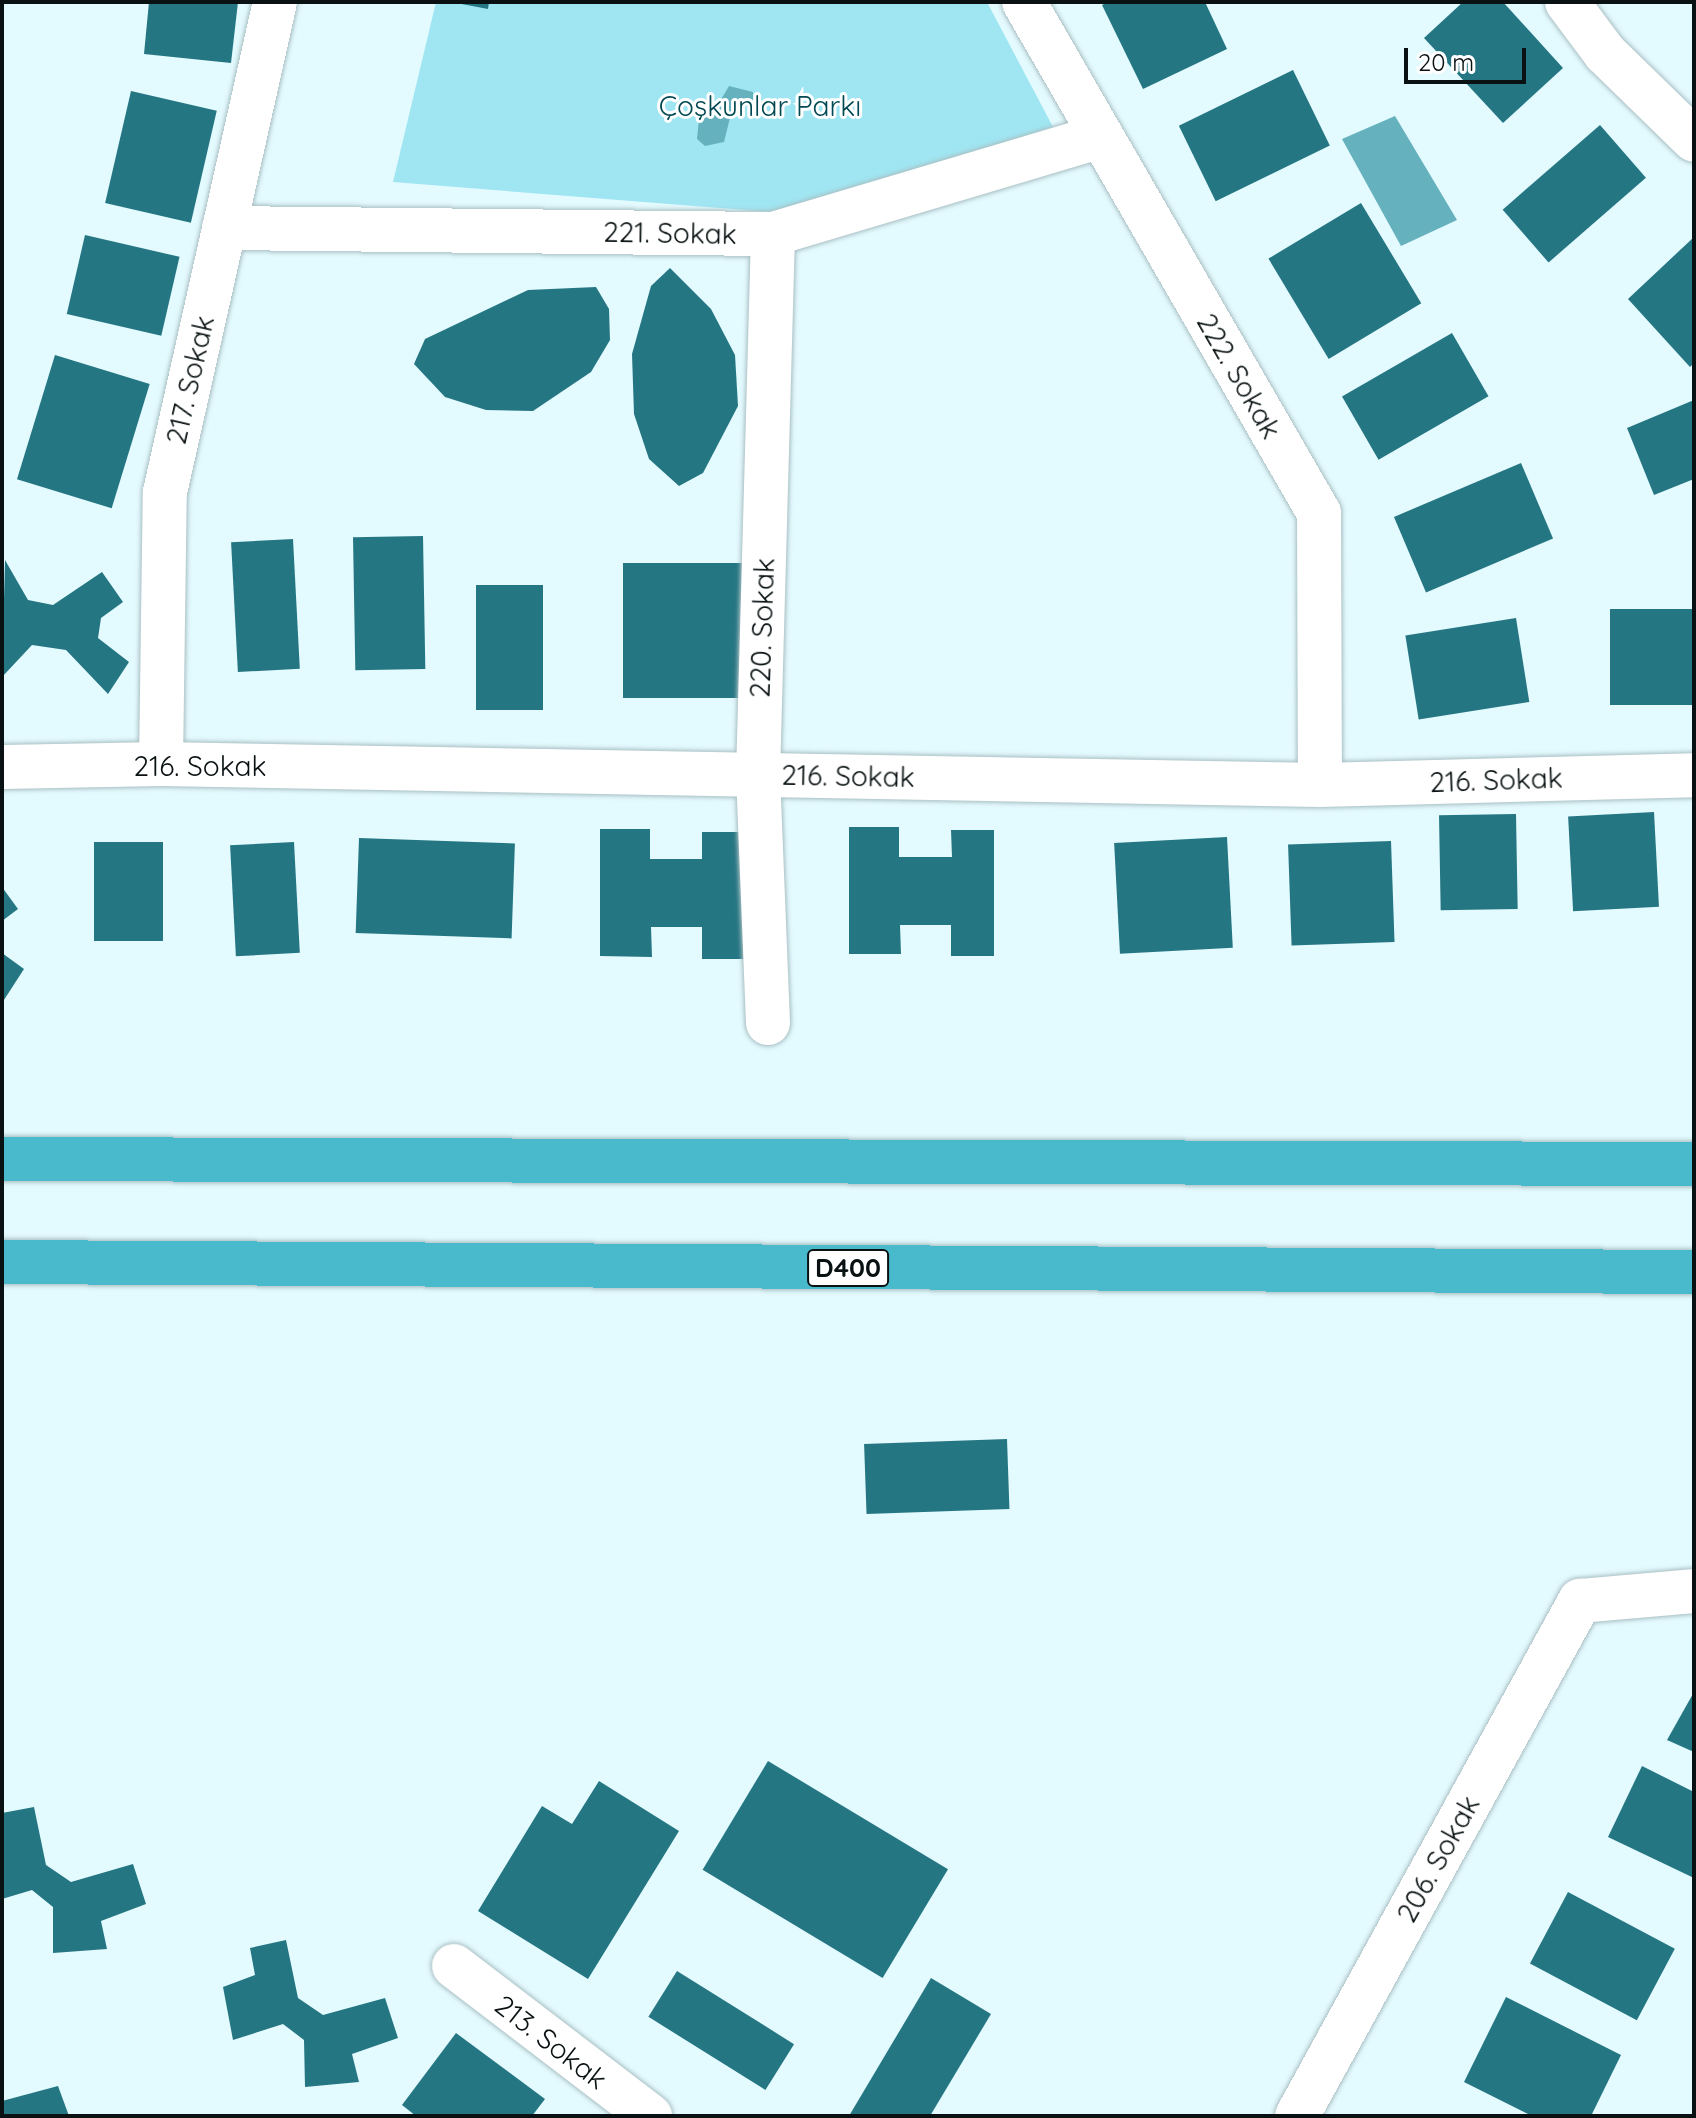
<!DOCTYPE html>
<meta charset="utf-8">
<style>
body{margin:0}
#map{position:relative;width:1696px;height:2118px;overflow:hidden;background:#e3fafe;font-family:Quicksand,sans-serif}
div>[style]{position:absolute}
[style*='--x']{left:calc(var(--x)*1px);top:calc(var(--y)*1px);width:calc(var(--w)*1px);rotate:calc(var(--a)*1deg)}
.green>*{inset:0;background:#a0e6f2}
.water>*{inset:0;background:#65b1be}
.building>*{inset:0;background:#257683;transform-origin:0 0}
.roads{filter:drop-shadow(0 0 2px #a9bfc3) drop-shadow(0 0 2px #a9bfc3)}
.street>*{height:44px;margin:-22px;padding:0 22px;transform-origin:22px;border-radius:22px;background:#fff}
.highway>*{height:44px;margin:-22px;padding:0 22px;transform-origin:22px;border-radius:22px;background:#49bacc}
span{translate:-50% -50%;white-space:nowrap;text-align:center;line-height:1.15;-webkit-text-stroke:6px #fff;paint-order:stroke}
.shield-label span{padding:2px 6px;background:#fff;border:2px solid;border-radius:6px;-webkit-text-stroke-width:0}
.shield-label{font-size:26px;color:#091112;font-weight:700}
.park-label{font-size:28px;color:#004852}
.street-label{font-size:28px;color:#091112}
.frame{position:absolute;inset:0;border:4px solid #091112;pointer-events:none}
.scale{position:absolute;left:1404px;top:48px;width:122px;height:36px;box-sizing:border-box;border:4px solid #091112;border-top:0;padding-left:10px;font-size:24px;line-height:28px;white-space:nowrap;color:#091112;-webkit-text-stroke:6px #fff;paint-order:stroke}
</style>
<div id="map">
<div class="green">
<i style="clip-path:polygon(436px 2px,987px 2px,1053px 127px,783px 213px,393px 182px)"></i>
</div>
<div class="water">
<i style="clip-path:polygon(729px 86px,753px 92px,753px 100px,730px 118px,724px 142px,705px 146px,697px 139px,699px 119px,716px 108px)"></i>
<i style="clip-path:polygon(1395px 116px,1457px 220px,1401px 246px,1342px 139px)"></i>
</div>
<div class="building">
<i style="clip-path:polygon(149px 2px,238px 2px,231px 63px,144px 54px)"></i>
<i style="clip-path:polygon(451px 2px,489px 2px,488px 9px)"></i>
<i style="clip-path:polygon(1108px 2px,1205px 2px,1227px 49px,1143px 89px,1102px 5px)"></i>
<i style="clip-path:polygon(1463px 2px,1503px 2px,1563px 68px,1503px 123px,1424px 38px)"></i>
<i style="left:1293px;top:70px;width:84px;height:127px;rotate:64deg"></i>
<i style="left:131px;top:91px;width:88px;height:115px;rotate:13deg"></i>
<i style="left:1600px;top:125px;width:70px;height:129px;rotate:49deg"></i>
<i style="left:1361px;top:203px;width:117px;height:108px;rotate:59deg"></i>
<i style="left:85px;top:235px;width:97px;height:81px;rotate:13deg"></i>
<i style="clip-path:polygon(1694px 237px,1694px 363px,1690px 367px,1628px 299px)"></i>
<i style="clip-path:polygon(670px 268px,711px 309px,735px 355px,738px 406px,703px 473px,679px 486px,649px 459px,634px 414px,632px 354px,651px 286px)"></i>
<i style="clip-path:polygon(596px 287px,609px 309px,610px 340px,591px 372px,533px 411px,486px 410px,445px 397px,414px 364px,425px 339px,528px 290px)"></i>
<i style="left:1452px;top:333px;width:73px;height:127px;rotate:60deg"></i>
<i style="left:55px;top:355px;width:99px;height:130px;rotate:17deg"></i>
<i style="clip-path:polygon(1694px 400px,1694px 479px,1654px 495px,1627px 428px)"></i>
<i style="left:1521px;top:463px;width:82px;height:138px;rotate:67deg"></i>
<i style="left:423px;top:536px;width:133px;height:70px;rotate:89deg"></i>
<i style="left:293px;top:539px;width:130px;height:62px;rotate:87deg"></i>
<i style="clip-path:polygon(5px 560px,28px 600px,53px 605px,102px 572px,123px 602px,101px 618px,98px 638px,129px 662px,108px 694px,66px 650px,32px 645px,2px 677px)"></i>
<i style="left:623px;top:563px;width:121px;height:135px"></i>
<i style="left:476px;top:585px;width:67px;height:125px"></i>
<i style="left:1694px;top:609px;width:96px;height:84px;rotate:90deg"></i>
<i style="left:1516px;top:618px;width:85px;height:112px;rotate:81deg"></i>
<i style="left:1654px;top:812px;width:95px;height:86px;rotate:87deg"></i>
<i style="left:1516px;top:814px;width:95px;height:77px;rotate:89deg"></i>
<i style="clip-path:polygon(849px 827px,899px 827px,899px 857px,952px 857px,951px 830px,994px 830px,994px 956px,951px 956px,951px 925px,900px 925px,901px 954px,849px 954px)"></i>
<i style="clip-path:polygon(600px 829px,650px 829px,650px 859px,702px 859px,702px 832px,745px 832px,745px 959px,702px 959px,702px 927px,651px 927px,652px 957px,600px 956px)"></i>
<i style="left:1227px;top:837px;width:111px;height:113px;rotate:87deg"></i>
<i style="left:359px;top:838px;width:156px;height:95px;rotate:2deg"></i>
<i style="left:1391px;top:841px;width:101px;height:103px;rotate:88deg"></i>
<i style="left:94px;top:842px;width:69px;height:99px"></i>
<i style="left:294px;top:842px;width:111px;height:64px;rotate:87deg"></i>
<i style="clip-path:polygon(2px 887px,18px 909px,2px 921px)"></i>
<i style="clip-path:polygon(2px 953px,24px 969px,2px 1003px)"></i>
<i style="left:1007px;top:1439px;width:70px;height:143px;rotate:88deg"></i>
<i style="clip-path:polygon(1694px 1692px,1694px 1752px,1667px 1740px)"></i>
<i style="left:768px;top:1761px;width:210px;height:127px;rotate:31deg"></i>
<i style="clip-path:polygon(1642px 1766px,1694px 1792px,1694px 1878px,1608px 1837px)"></i>
<i style="clip-path:polygon(599px 1781px,679px 1831px,588px 1979px,478px 1911px,542px 1806px,572px 1824px)"></i>
<i style="clip-path:polygon(34px 1807px,46px 1865px,71px 1882px,133px 1864px,146px 1904px,101px 1921px,107px 1949px,53px 1953px,53px 1907px,32px 1890px,2px 1899px,2px 1813px)"></i>
<i style="left:1568px;top:1892px;width:121px;height:81px;rotate:28deg"></i>
<i style="clip-path:polygon(286px 1940px,298px 1998px,323px 2015px,385px 1998px,398px 2038px,352px 2054px,359px 2082px,305px 2087px,304px 2040px,283px 2024px,233px 2040px,223px 1987px,255px 1975px,250px 1948px)"></i>
<i style="left:677px;top:1971px;width:138px;height:54px;rotate:32deg"></i>
<i style="clip-path:polygon(931px 1978px,991px 2014px,930px 2116px,849px 2116px)"></i>
<i style="clip-path:polygon(1506px 1997px,1621px 2055px,1591px 2116px,1532px 2116px,1464px 2082px)"></i>
<i style="clip-path:polygon(456px 2033px,545px 2099px,532px 2116px,416px 2116px,402px 2105px)"></i>
<i style="clip-path:polygon(58px 2086px,69px 2116px,2px 2116px,2px 2101px)"></i>
</div>
<div class="roads">
<div class="street">
<i style="--x:1024;--y:2;--w:590;--a:60"></i>
<i style="--x:1319;--y:513;--w:272;--a:89.8"></i>
<i style="--x:1567;--y:2;--w:64;--a:53.3"></i>
<i style="--x:1605;--y:53;--w:124;--a:44.3"></i>
<i style="--x:224;--y:228;--w:549;--a:0.63"></i>
<i style="--x:773;--y:234;--w:342;--a:-16.6"></i>
<i style="--x:161;--y:764;--w:272;--a:-89.2"></i>
<i style="--x:165;--y:492;--w:502;--a:-77.35"></i>
<i style="--x:2;--y:767;--w:159;--a:-1.1"></i>
<i style="--x:161;--y:764;--w:1159;--a:1.04"></i>
<i style="--x:1320;--y:785;--w:374;--a:-1.5"></i>
<i style="--x:768;--y:1023;--w:248;--a:-92.3"></i>
<i style="--x:758;--y:775;--w:541;--a:-88.41"></i>
<i style="--x:454;--y:1966;--w:247;--a:37.4"></i>
<i style="--x:1297;--y:2116;--w:588;--a:-61.21"></i>
<i style="--x:1580;--y:1601;--w:114;--a:-5"></i>
</div>
<div class="highway">
<i style="--x:2;--y:1159;--w:1692;--a:0.17"></i>
<i style="--x:2;--y:1262;--w:1692;--a:0.34"></i>
</div>
</div>
<div class="shield-label">
<span style="left:848px;top:1268px">D400</span>
</div>
<div class="park-label">
<span style="left:760px;top:106px">Çoşkunlar Parkı</span>
</div>
<div class="street-label">
<span style="left:670px;top:233px;rotate:1deg">221. Sokak</span>
<span style="left:1239px;top:376px;rotate:60deg">222. Sokak</span>
<span style="left:190px;top:380px;rotate:-77deg">217. Sokak</span>
<span style="left:762px;top:628px;rotate:-88deg">220. Sokak</span>
<span style="left:200px;top:766px">216. Sokak</span>
<span style="left:848px;top:776px;rotate:1deg">216. Sokak</span>
<span style="left:1496px;top:780px;rotate:-2deg">216. Sokak</span>
<span style="left:1438px;top:1859px;rotate:-61deg">206. Sokak</span>
<span style="left:551px;top:2042px;rotate:38deg">213. Sokak</span>
</div>
<div class="frame"></div>
<div class="scale">20 m</div>
</div>
